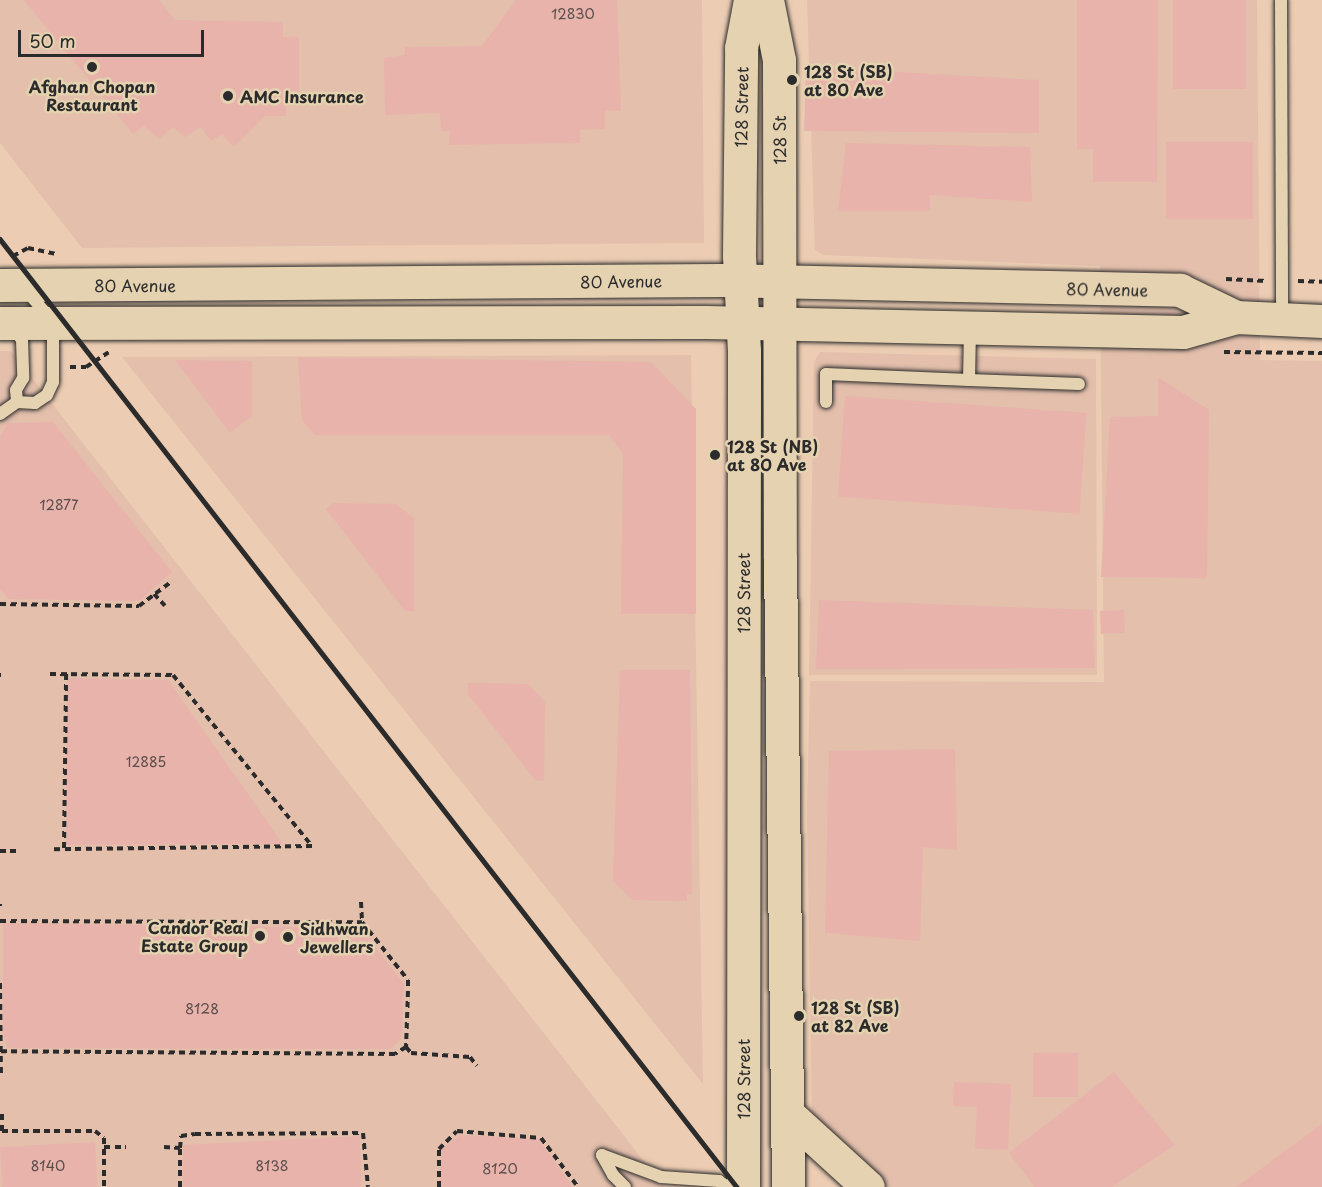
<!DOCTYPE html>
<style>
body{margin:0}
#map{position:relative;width:1322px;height:1187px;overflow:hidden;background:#eccdb3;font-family:"Playpen Sans",sans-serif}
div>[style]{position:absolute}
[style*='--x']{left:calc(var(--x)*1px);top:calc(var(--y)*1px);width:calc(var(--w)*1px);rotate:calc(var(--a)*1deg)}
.built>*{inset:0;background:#e3bfac}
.building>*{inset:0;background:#e8b3ab;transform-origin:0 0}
.path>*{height:4px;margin-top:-2px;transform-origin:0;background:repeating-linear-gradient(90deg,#2b2b2b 0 6px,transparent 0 10.5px)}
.roads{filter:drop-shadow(0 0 2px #2b2b2b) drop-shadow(0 0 2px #2b2b2b)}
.lane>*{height:12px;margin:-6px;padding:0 6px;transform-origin:6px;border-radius:6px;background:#e5d2b0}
.secondary>*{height:33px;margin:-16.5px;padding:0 16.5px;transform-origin:16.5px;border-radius:16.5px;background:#e5d2b0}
.rail>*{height:4.5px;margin:-2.25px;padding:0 2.25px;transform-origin:2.25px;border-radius:2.25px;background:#2b2b2b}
.dots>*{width:16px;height:16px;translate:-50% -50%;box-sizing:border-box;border:3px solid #e5d2b0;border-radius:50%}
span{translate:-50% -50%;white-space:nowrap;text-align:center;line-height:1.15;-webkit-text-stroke:5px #e5d2b0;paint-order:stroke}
.number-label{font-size:14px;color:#5a4d4b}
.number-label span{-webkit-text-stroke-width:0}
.poi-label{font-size:16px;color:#2b2b2b;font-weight:700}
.left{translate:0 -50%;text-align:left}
.right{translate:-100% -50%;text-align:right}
.street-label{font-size:16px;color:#2b2b2b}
.scale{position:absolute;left:18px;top:30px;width:186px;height:27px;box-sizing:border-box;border:3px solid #2b2b2b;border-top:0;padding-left:8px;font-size:18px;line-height:21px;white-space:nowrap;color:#2b2b2b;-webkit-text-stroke:4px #e5d2b0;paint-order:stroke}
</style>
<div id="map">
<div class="built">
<i style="clip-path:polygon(0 0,702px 0,704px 243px,82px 248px,0 143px)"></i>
<i style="clip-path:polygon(807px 0,1257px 0,1260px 360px,1322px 361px,1322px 1187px,868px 1187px,812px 1117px,807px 813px,810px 681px,1104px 682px,1100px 266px,823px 255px,815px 250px)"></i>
<i style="clip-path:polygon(0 351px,11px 351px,664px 1187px,0 1187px)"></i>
<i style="clip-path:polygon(820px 352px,1096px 359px,1097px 675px,809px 675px,814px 362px)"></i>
<i style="clip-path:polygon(691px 355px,703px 1084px,122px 357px)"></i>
</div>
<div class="building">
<i style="clip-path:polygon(24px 0,159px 0,175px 20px,283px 22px,283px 37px,299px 37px,299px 103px,286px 103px,286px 116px,265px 116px,234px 147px,222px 134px,211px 141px,201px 127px,185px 137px,173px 127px,159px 139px,144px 126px,133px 134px)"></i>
<i style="clip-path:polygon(516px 0,617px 0,621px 111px,605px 110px,605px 129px,580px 130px,580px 143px,449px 145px,450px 131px,441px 131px,440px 113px,385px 115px,384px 58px,405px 55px,405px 47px,482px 46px)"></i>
<i style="clip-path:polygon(1077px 0,1158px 0,1157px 182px,1093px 182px,1093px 149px,1077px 149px)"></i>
<i style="left:1173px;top:0;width:73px;height:89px"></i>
<i style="clip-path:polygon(806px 67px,1039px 80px,1039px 133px,804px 131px)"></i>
<i style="left:1166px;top:142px;width:87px;height:77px"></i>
<i style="clip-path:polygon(846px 143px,1030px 147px,1032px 202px,930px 195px,930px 211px,838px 211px)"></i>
<i style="clip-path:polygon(298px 357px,651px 362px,696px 409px,696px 614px,621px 614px,623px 454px,609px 435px,315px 435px,302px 420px)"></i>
<i style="clip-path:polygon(175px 360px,252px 361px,252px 416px,230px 433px)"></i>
<i style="clip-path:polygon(1158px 377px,1209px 410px,1207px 578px,1101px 577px,1110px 417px,1158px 416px)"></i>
<i style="left:845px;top:396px;width:242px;height:101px;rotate:4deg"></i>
<i style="clip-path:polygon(53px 422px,172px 572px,139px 601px,9px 599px,0 589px,0 437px,8px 423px)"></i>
<i style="clip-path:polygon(334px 503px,395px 504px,414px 518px,414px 611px,405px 611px,326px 509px)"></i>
<i style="clip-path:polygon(819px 600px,1093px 610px,1095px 668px,816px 669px)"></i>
<i style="left:1124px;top:610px;width:23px;height:24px;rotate:88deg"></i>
<i style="clip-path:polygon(620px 670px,690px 670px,692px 894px,687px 894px,687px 901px,632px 900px,613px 881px)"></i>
<i style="clip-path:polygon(67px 678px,168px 680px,283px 844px,66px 845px)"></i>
<i style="clip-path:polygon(468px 683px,528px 684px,545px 702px,544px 781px,535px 780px,468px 694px)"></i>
<i style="clip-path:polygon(955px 749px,957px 850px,923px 847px,920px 941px,825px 933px,829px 751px)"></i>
<i style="clip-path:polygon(3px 923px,360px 928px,404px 984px,401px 1039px,390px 1049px,8px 1048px,3px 1034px)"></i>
<i style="left:1033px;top:1053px;width:45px;height:44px"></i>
<i style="clip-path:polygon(1114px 1072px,1175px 1145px,1112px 1187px,1035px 1187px,1009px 1153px)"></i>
<i style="clip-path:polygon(954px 1082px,1011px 1084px,1008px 1150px,975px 1148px,977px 1107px,953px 1106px)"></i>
<i style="clip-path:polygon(1322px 1124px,1322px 1187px,1236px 1187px)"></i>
<i style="clip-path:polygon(460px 1135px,538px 1139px,573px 1187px,440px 1187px,441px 1150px)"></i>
<i style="clip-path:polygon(360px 1136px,361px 1187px,183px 1187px,183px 1145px)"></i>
<i style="left:95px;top:1142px;width:45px;height:95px;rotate:87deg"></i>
</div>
<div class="path">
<i style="--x:13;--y:256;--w:17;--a:-28"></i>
<i style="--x:28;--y:248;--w:30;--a:12"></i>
<i style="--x:1226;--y:279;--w:40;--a:2.9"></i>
<i style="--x:1298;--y:281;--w:24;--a:2"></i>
<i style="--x:1224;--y:352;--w:98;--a:0.6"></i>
<i style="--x:70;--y:367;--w:16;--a:0"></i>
<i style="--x:86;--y:367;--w:27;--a:-33"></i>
<i style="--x:154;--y:594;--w:16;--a:47"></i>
<i style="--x:0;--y:604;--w:139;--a:0.8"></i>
<i style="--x:139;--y:606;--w:38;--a:-37"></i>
<i style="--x:50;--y:674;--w:123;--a:0.5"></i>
<i style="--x:173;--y:675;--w:220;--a:50.9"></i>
<i style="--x:312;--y:846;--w:261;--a:179.3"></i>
<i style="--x:0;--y:675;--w:1;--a:0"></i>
<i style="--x:64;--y:848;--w:174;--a:-89.3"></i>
<i style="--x:0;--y:851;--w:16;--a:0"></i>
<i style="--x:361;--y:902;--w:20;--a:87"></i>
<i style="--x:0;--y:906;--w:2;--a:-90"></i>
<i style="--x:0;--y:921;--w:362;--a:0.2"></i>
<i style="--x:362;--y:922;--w:74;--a:51.6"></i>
<i style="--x:408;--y:980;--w:11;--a:90"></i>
<i style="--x:408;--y:991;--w:56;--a:92"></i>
<i style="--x:406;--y:1047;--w:13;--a:148"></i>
<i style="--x:395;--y:1054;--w:394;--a:-179.6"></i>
<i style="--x:0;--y:983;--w:93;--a:89.4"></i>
<i style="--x:406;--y:1047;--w:8;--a:50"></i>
<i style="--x:411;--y:1053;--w:59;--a:3.9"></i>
<i style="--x:470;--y:1057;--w:11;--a:52"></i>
<i style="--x:2;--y:1114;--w:17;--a:90"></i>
<i style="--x:2;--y:1131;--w:93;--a:0"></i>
<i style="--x:95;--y:1131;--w:11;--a:38"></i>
<i style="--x:104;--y:1138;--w:49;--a:90"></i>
<i style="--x:104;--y:1147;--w:22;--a:0"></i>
<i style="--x:164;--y:1147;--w:16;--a:4"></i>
<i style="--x:180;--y:1148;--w:12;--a:-85"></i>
<i style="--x:181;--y:1136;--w:14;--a:-8"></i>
<i style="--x:195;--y:1134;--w:168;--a:-0.3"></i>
<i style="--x:363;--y:1133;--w:54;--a:84.7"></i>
<i style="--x:180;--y:1187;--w:39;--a:-90"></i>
<i style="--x:439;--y:1187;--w:38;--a:-90"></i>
<i style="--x:439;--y:1149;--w:25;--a:-45"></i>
<i style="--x:457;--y:1131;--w:84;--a:4.8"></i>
<i style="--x:541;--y:1138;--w:61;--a:52.9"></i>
</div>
<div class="roads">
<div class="lane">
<i style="--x:1281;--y:0;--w:317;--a:89.8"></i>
<i style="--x:13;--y:328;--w:15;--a:53"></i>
<i style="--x:22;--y:340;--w:38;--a:88"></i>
<i style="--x:23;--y:378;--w:14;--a:120"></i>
<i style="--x:16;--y:390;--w:12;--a:85"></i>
<i style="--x:970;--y:329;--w:51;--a:91.1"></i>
<i style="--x:969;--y:380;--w:110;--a:2.1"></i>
<i style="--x:826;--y:402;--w:28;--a:-90"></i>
<i style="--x:826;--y:374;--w:143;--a:2.4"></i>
<i style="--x:0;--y:414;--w:21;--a:-35"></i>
<i style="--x:17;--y:402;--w:18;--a:3"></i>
<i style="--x:35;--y:403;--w:14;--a:-34"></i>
<i style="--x:47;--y:395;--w:14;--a:-65"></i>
<i style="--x:53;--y:382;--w:60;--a:-90"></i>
<i style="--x:53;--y:322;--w:42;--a:-130.2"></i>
<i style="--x:602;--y:1155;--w:63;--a:20.4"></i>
<i style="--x:661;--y:1177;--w:58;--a:3.9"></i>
<i style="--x:719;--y:1181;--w:10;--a:37"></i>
<i style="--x:602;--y:1155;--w:23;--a:61"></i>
<i style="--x:613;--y:1175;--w:17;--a:45"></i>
</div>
<div class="secondary">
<i style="--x:767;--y:0;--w:61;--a:78.7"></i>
<i style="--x:779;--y:60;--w:498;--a:89.9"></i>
<i style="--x:780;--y:558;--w:629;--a:89.27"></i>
<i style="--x:0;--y:285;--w:719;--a:-0.4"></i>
<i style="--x:719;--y:280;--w:461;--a:1.2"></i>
<i style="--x:1180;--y:290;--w:62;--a:25.7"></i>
<i style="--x:0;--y:323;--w:706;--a:-0.08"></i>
<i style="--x:706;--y:322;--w:477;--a:1.2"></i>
<i style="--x:1183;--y:332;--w:55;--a:-15.8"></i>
<i style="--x:1236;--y:317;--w:86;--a:2.7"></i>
<i style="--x:788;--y:1114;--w:108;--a:42.4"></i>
<i style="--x:743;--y:1187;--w:836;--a:-89.93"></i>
<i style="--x:744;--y:351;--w:95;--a:-93"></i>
<i style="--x:739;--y:256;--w:208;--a:-89.4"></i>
<i style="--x:741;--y:48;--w:49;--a:-79.4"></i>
</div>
</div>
<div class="rail">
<i style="--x:0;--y:239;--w:1201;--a:52.14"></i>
</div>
<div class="dots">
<i style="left:92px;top:67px;background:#2b2b2b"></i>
<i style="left:792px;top:80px;background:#2b2b2b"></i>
<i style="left:228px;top:96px;background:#2b2b2b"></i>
<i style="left:715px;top:455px;background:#2b2b2b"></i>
<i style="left:260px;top:936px;background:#2b2b2b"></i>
<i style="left:288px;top:937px;background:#2b2b2b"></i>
<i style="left:799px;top:1016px;background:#2b2b2b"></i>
</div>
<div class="number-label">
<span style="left:573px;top:14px">12830</span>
<span style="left:59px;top:505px">12877</span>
<span style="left:146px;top:762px">12885</span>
<span style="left:202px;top:1009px">8128</span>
<span style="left:48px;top:1166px">8140</span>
<span style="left:272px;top:1166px">8138</span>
<span style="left:500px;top:1169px">8120</span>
</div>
<div class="poi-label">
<span class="left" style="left:804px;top:80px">128 St (SB)<br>at 80 Ave</span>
<span style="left:92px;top:95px">Afghan Chopan<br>Restaurant</span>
<span class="left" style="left:240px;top:96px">AMC Insurance</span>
<span class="left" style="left:727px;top:455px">128 St (NB)<br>at 80 Ave</span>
<span class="right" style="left:248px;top:936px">Candor Real<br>Estate Group</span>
<span class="left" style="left:300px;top:937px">Sidhwan<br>Jewellers</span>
<span class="left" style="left:811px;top:1016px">128 St (SB)<br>at 82 Ave</span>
</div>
<div class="street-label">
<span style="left:741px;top:107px;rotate:-89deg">128 Street</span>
<span style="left:779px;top:140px;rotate:-90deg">128 St</span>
<span style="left:621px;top:281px;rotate:-1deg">80 Avenue</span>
<span style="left:135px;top:285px">80 Avenue</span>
<span style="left:1107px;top:289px;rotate:1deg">80 Avenue</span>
<span style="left:743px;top:593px;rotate:-90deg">128 Street</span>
<span style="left:743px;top:1079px;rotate:-90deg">128 Street</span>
</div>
<div class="scale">50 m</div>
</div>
